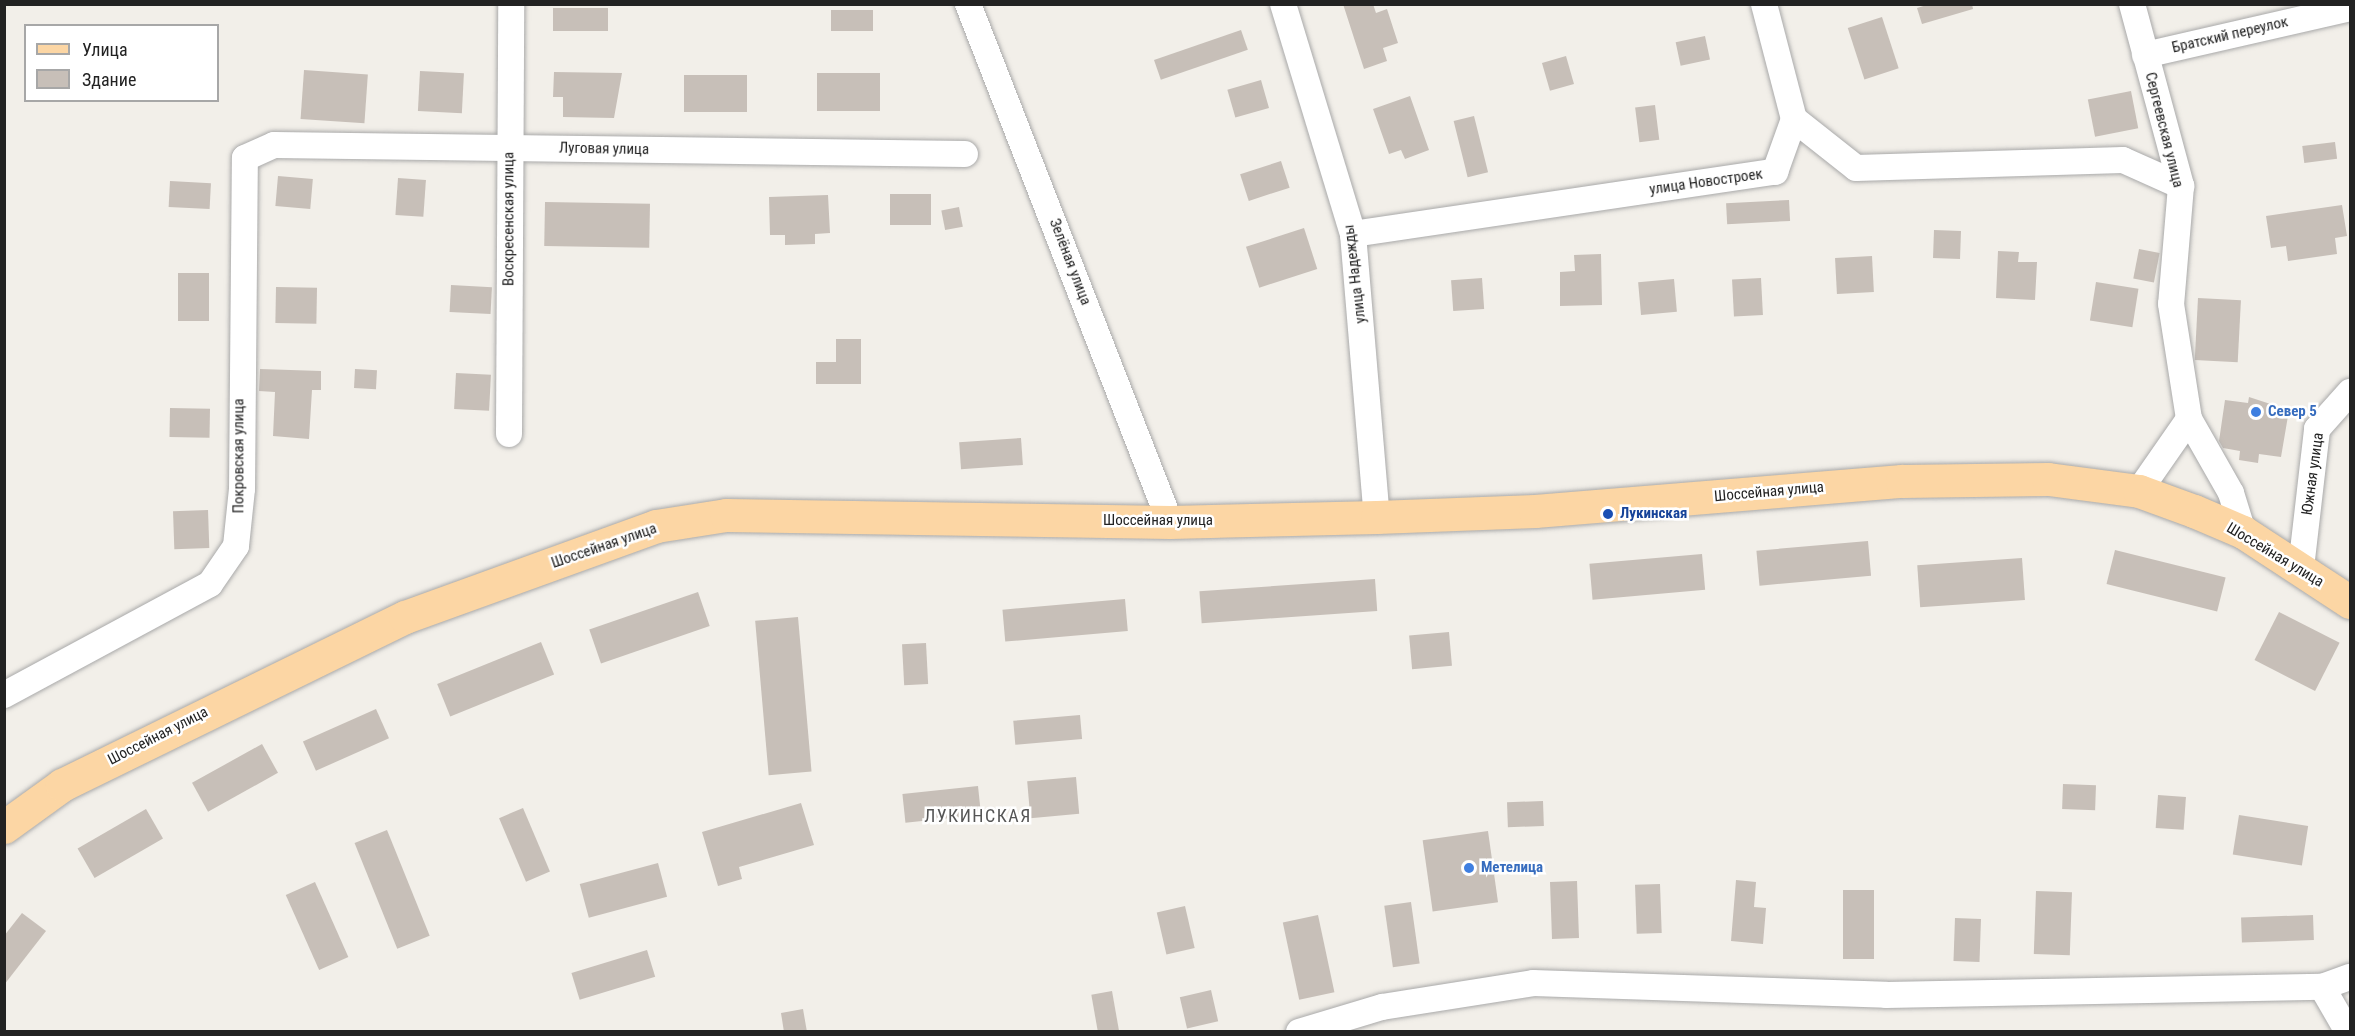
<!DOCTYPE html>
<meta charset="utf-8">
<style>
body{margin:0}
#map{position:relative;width:2355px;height:1036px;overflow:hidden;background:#f2efe9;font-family:"Roboto Condensed",sans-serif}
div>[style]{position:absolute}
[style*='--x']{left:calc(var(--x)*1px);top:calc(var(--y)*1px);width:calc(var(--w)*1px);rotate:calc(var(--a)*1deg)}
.building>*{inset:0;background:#c7bfb8;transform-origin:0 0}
.roads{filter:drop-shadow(0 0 2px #a9a9a9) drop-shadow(0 0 2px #a9a9a9)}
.minor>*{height:26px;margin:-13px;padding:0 13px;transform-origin:13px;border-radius:13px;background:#fff}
.major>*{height:33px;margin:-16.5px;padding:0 16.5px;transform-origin:16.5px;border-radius:16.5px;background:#fcd6a4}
.dots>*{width:16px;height:16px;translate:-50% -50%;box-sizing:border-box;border:3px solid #fff;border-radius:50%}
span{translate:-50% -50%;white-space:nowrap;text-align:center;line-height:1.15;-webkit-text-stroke:5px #fff;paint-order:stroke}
.street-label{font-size:15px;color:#222}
.shop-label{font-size:15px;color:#366cbe;font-weight:700}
.left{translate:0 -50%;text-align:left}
.transit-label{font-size:15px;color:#164399;font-weight:700}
.quarter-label{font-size:18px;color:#555;letter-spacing:1.5px}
.frame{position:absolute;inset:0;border:6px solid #222;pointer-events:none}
.legend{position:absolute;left:24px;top:24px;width:195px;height:78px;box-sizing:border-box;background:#fff;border:2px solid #a7a7a7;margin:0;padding:8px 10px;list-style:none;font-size:18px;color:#222}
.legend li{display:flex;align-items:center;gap:12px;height:30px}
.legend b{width:30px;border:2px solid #a7a7a7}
</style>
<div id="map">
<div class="building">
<i style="clip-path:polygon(1343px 4px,1373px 4px,1376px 13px,1387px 9px,1398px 43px,1383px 48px,1387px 61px,1364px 69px)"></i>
<i style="clip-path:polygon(1930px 4px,1972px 4px,1973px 9px,1922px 24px,1917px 8px)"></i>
<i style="left:608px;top:8px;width:23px;height:55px;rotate:90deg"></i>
<i style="left:873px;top:10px;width:21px;height:42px;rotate:90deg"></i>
<i style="left:1882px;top:17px;width:54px;height:36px;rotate:72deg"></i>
<i style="left:1241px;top:30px;width:21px;height:92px;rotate:71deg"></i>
<i style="left:1705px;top:36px;width:24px;height:30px;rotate:78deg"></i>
<i style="left:1566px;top:56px;width:29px;height:25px;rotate:74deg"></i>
<i style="left:304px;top:70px;width:64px;height:49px;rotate:4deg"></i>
<i style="left:420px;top:71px;width:44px;height:40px;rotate:3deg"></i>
<i style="clip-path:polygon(554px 72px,622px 73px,614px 118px,563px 117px,563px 97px,553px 97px)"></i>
<i style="left:817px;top:73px;width:63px;height:38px"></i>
<i style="left:747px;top:75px;width:37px;height:63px;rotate:90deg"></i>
<i style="left:1261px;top:80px;width:29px;height:35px;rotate:74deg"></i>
<i style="left:2131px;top:91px;width:38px;height:44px;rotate:79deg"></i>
<i style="clip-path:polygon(1410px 96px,1429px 150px,1405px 159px,1401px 150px,1389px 154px,1373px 109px)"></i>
<i style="left:1655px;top:105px;width:35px;height:20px;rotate:83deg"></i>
<i style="left:1474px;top:116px;width:58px;height:21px;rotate:76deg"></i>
<i style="left:2335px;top:142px;width:17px;height:33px;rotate:83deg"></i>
<i style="left:1281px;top:161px;width:28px;height:43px;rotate:72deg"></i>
<i style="left:278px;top:176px;width:35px;height:30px;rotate:5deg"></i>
<i style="left:398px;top:178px;width:28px;height:37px;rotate:4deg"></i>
<i style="left:170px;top:181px;width:41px;height:26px;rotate:3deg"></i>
<i style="left:890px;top:194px;width:41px;height:31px"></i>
<i style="clip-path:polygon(828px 195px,830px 233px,815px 234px,815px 244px,785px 245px,785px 235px,770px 235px,769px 197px)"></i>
<i style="left:1789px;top:200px;width:21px;height:63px;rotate:87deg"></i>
<i style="left:545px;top:202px;width:105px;height:44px;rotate:1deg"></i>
<i style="clip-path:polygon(2342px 205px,2347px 236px,2335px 238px,2337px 254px,2288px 261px,2286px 246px,2271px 248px,2266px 216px)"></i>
<i style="left:959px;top:207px;width:20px;height:18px;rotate:79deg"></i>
<i style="left:1304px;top:228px;width:43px;height:61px;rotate:72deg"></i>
<i style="left:1934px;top:230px;width:27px;height:28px;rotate:2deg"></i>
<i style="left:2139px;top:249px;width:21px;height:30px;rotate:11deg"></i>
<i style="clip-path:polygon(1998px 251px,2019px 252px,2018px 262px,2037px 262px,2035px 300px,1996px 298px)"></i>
<i style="clip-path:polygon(1601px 254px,1602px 305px,1560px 306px,1560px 272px,1575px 271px,1574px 255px)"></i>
<i style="left:1872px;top:256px;width:36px;height:37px;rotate:87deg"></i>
<i style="left:178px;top:273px;width:31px;height:48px"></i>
<i style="left:1482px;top:278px;width:31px;height:31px;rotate:86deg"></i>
<i style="left:1761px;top:278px;width:37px;height:29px;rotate:87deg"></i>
<i style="left:1674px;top:279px;width:33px;height:36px;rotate:85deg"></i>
<i style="left:2096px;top:282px;width:43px;height:39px;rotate:9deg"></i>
<i style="left:451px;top:285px;width:41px;height:27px;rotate:3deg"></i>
<i style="left:276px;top:287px;width:41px;height:36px;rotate:1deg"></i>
<i style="left:2198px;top:298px;width:43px;height:62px;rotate:3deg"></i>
<i style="clip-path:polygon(836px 339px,861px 339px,861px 384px,816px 384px,816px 362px,836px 362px)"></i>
<i style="clip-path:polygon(260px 369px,321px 371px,321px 390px,312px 390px,309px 439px,273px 436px,275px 392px,259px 391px)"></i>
<i style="left:355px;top:369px;width:22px;height:19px;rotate:3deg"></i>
<i style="left:456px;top:373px;width:35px;height:36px;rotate:3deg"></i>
<i style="clip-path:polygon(2249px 397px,2289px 410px,2281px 457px,2259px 454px,2258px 463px,2239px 460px,2240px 451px,2223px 448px,2219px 441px,2225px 400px,2248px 403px)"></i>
<i style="left:170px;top:408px;width:40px;height:29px;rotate:1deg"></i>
<i style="left:1021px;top:438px;width:27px;height:62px;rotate:86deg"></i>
<i style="left:208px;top:510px;width:38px;height:35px;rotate:88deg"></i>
<i style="left:1868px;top:541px;width:35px;height:112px;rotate:85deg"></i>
<i style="left:2115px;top:550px;width:114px;height:35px;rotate:14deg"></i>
<i style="left:1702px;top:554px;width:36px;height:113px;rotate:85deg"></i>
<i style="left:2022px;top:558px;width:42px;height:105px;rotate:86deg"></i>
<i style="left:1375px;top:579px;width:32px;height:176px;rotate:86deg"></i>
<i style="left:698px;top:592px;width:36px;height:115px;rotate:71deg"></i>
<i style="left:1125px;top:599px;width:32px;height:123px;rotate:85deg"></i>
<i style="left:2279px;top:612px;width:68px;height:54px;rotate:27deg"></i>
<i style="left:798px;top:617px;width:155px;height:43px;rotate:85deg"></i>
<i style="left:1449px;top:632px;width:34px;height:40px;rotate:85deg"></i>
<i style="left:541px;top:642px;width:35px;height:112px;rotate:68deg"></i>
<i style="left:926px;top:643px;width:41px;height:24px;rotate:87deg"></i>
<i style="left:376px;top:709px;width:32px;height:80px;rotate:66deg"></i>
<i style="left:1080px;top:715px;width:24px;height:67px;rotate:85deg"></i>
<i style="left:262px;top:744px;width:33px;height:80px;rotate:61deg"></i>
<i style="left:1076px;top:777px;width:37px;height:49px;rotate:85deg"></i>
<i style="left:2063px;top:784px;width:33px;height:25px;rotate:2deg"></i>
<i style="left:978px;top:786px;width:29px;height:76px;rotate:84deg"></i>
<i style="left:2158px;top:795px;width:28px;height:33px;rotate:4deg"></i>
<i style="left:1543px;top:801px;width:25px;height:36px;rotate:88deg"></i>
<i style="clip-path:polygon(801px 803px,814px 845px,739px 867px,742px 879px,718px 886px,702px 832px)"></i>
<i style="left:523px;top:808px;width:69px;height:26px;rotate:67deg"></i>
<i style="left:146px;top:809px;width:34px;height:79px;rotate:60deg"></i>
<i style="left:2239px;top:815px;width:70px;height:40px;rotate:9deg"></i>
<i style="left:387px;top:830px;width:114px;height:35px;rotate:68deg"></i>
<i style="left:1488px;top:831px;width:72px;height:66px;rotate:82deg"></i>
<i style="left:658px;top:863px;width:35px;height:81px;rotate:75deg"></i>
<i style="clip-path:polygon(1736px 880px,1756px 882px,1754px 907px,1766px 908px,1763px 944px,1731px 941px)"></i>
<i style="left:1577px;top:881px;width:57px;height:27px;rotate:88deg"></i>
<i style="left:315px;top:882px;width:82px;height:32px;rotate:66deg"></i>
<i style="left:1660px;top:884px;width:49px;height:25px;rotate:88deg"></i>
<i style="left:1843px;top:890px;width:31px;height:69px"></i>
<i style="left:2036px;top:891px;width:36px;height:63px;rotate:2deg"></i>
<i style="left:1411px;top:902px;width:62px;height:27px;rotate:82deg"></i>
<i style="left:1185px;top:906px;width:43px;height:29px;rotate:77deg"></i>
<i style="clip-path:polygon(22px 913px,46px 931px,4px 985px,4px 936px)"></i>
<i style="left:1318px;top:915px;width:79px;height:36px;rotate:78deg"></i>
<i style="left:2313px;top:915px;width:25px;height:72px;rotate:88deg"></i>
<i style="left:1955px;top:918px;width:26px;height:43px;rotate:2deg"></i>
<i style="left:647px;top:950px;width:28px;height:79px;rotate:73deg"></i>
<i style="left:1211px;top:990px;width:32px;height:32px;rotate:77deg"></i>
<i style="left:1112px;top:991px;width:42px;height:21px;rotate:80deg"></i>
<i style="clip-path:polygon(803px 1009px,807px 1032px,784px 1032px,781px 1013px)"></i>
</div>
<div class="roads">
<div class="minor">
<i style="--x:968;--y:4;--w:556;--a:68.7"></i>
<i style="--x:1283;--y:4;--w:240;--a:73.1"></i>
<i style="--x:1353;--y:234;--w:284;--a:85.2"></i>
<i style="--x:1764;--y:4;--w:119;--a:75.4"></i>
<i style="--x:2132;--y:4;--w:188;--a:74.9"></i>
<i style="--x:2181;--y:186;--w:118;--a:94.8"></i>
<i style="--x:2171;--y:304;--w:116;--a:81.1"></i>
<i style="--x:2189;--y:419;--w:88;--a:124.8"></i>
<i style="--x:2145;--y:55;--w:210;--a:-12.9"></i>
<i style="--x:1353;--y:234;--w:427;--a:-8.4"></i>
<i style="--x:1775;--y:172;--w:56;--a:-70.3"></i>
<i style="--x:1794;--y:119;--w:79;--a:38.3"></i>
<i style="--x:1856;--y:168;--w:267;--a:-1.7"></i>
<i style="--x:2123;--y:160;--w:64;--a:24.1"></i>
<i style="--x:2189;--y:419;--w:85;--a:60.4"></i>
<i style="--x:2231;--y:493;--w:41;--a:72.9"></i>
<i style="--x:509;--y:434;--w:430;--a:-89.7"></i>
<i style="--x:2301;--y:568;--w:140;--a:-83.4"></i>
<i style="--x:2317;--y:429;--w:50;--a:-48.3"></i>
<i style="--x:4;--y:695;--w:234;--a:-28.3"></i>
<i style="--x:210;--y:584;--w:46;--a:-55.6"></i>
<i style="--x:236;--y:546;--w:57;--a:-84"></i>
<i style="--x:242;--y:489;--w:331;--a:-89.5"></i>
<i style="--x:245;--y:158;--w:32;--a:-24"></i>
<i style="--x:274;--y:145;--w:691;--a:0.75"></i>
<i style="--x:2322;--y:987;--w:52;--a:60"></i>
<i style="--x:1299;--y:1032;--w:87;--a:-16.8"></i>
<i style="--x:1382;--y:1007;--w:153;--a:-9"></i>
<i style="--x:1533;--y:983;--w:353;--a:1.9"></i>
<i style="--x:1886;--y:995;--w:436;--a:-1.1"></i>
<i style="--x:2322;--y:987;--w:30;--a:-20"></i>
</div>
<div class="major">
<i style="--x:4;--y:827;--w:72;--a:-35.9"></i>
<i style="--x:62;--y:785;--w:382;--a:-26.1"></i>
<i style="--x:405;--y:617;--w:267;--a:-19.9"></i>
<i style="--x:656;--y:526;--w:71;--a:-8.9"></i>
<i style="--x:726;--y:515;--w:444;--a:0.9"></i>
<i style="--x:1170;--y:522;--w:207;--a:-1.4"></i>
<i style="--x:1377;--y:517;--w:158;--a:-2.2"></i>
<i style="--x:1535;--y:511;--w:368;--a:-4.7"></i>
<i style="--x:1902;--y:481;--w:146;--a:-0.8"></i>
<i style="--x:2048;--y:479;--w:92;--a:7.5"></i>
<i style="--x:2139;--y:491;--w:59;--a:20"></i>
<i style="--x:2194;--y:511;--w:53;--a:23.2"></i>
<i style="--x:2243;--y:532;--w:128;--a:33.2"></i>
</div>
</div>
<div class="dots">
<i style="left:2256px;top:412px;background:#3f7fe0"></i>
<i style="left:1608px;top:514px;background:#1a4fb4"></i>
<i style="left:1469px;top:868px;background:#3f7fe0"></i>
</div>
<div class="street-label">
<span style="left:2230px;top:35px;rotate:-13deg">Братский переулок</span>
<span style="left:2164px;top:130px;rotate:76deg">Сергеевская улица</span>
<span style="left:604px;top:149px;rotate:1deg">Луговая улица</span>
<span style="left:1706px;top:182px;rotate:-8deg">улица Новостроек</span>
<span style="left:509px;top:219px;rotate:-90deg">Воскресенская улица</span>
<span style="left:1070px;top:262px;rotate:69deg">Зелёная улица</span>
<span style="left:1355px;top:274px;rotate:-97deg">улица Надежды</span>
<span style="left:239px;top:456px;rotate:-90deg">Покровская улица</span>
<span style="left:2313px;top:474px;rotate:-82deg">Южная улица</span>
<span style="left:1769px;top:492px;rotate:-5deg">Шоссейная улица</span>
<span style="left:1158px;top:521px">Шоссейная улица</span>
<span style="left:604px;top:546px;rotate:-19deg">Шоссейная улица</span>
<span style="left:2275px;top:555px;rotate:31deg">Шоссейная улица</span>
<span style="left:158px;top:736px;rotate:-27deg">Шоссейная улица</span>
</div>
<div class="shop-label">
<span class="left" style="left:2268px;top:412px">Север 5</span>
<span class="left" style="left:1481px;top:868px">Метелица</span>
</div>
<div class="transit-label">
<span class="left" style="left:1620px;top:514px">Лукинская</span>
</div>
<div class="quarter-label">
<span style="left:978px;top:816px">ЛУКИНСКАЯ</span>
</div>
<div class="frame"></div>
<ul class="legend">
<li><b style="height:8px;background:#fcd6a4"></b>Улица</li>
<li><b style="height:16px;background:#c7bfb8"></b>Здание</li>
</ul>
</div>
